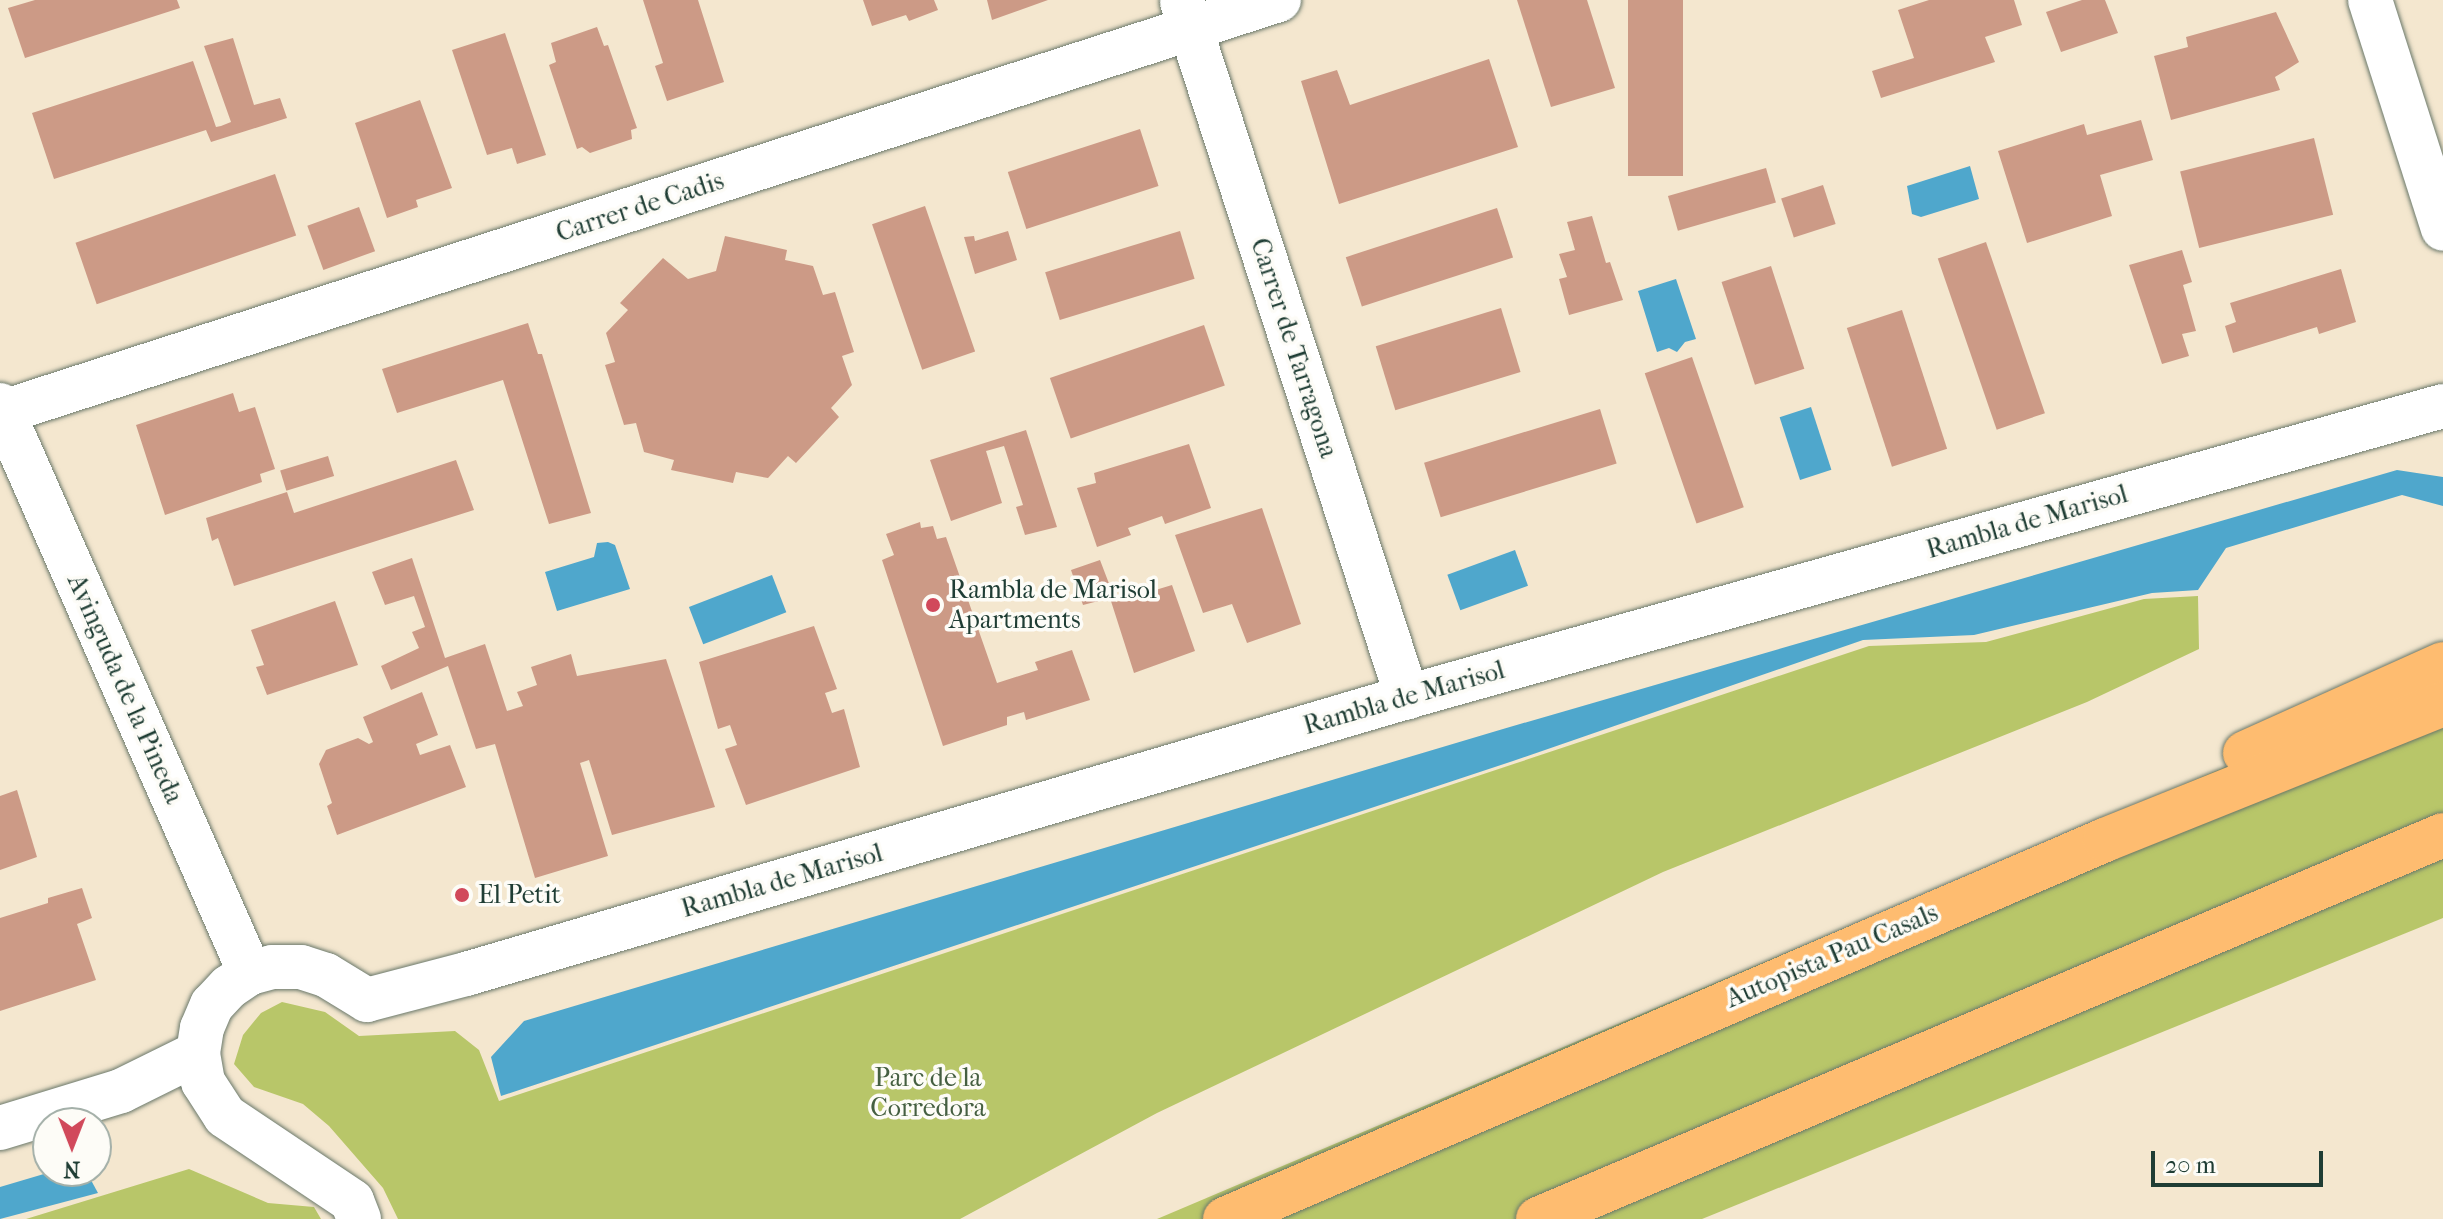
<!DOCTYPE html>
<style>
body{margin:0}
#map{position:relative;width:2443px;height:1219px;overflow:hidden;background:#f4e7cf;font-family:"IM FELL French Canon",serif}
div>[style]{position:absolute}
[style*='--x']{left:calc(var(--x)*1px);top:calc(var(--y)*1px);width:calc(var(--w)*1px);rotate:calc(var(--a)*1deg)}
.green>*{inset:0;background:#b8c669}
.water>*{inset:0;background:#4fa7cc;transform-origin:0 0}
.building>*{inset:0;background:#cc9a86;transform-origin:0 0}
.roads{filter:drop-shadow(0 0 2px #6a786a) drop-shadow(0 0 2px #6a786a)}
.street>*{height:44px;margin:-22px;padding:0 22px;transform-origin:22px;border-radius:22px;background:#fff}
.highway>*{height:44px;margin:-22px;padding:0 22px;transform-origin:22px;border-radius:22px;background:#febc70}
.dots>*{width:22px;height:22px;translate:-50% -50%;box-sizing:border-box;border:4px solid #fdfcf7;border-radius:50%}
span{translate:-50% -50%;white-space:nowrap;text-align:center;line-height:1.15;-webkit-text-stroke:7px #fdfcf7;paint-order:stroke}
.street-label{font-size:26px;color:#1f3d34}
.poi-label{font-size:26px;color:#1f3d34}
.left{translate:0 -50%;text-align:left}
.park-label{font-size:26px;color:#455f41}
.north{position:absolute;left:32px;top:1107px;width:80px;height:80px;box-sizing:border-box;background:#fdfcf7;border:2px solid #a4b0a9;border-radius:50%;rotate:180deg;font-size:22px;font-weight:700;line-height:32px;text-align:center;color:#1f3d34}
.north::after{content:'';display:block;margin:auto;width:28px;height:36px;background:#d1495b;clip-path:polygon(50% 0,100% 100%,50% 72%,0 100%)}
.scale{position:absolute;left:2151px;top:1151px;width:172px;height:36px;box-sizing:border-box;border:4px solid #1f3d34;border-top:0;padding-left:10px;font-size:24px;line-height:28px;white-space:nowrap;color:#1f3d34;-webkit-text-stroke:6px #fdfcf7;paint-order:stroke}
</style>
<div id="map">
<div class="green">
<i style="clip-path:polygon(2198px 596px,2199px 649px,2087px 702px,1663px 872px,1157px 1113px,960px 1219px,398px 1219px,383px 1188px,329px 1126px,303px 1104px,254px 1087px,234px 1064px,243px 1035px,261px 1013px,282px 1002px,325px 1012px,359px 1036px,455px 1031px,479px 1050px,499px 1101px,1869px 646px,1986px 642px,2144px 599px)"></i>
<i style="clip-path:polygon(2443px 675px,2443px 918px,1702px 1219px,1157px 1219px)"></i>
<i style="clip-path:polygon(189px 1169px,268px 1203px,314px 1207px,321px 1219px,26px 1219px)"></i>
</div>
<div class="water">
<i style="clip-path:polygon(1970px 166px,1979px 199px,1921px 217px,1912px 214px,1907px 186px)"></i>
<i style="clip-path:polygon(1676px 279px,1696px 339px,1685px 342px,1677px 352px,1669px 348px,1657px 352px,1638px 291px)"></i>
<i style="left:1811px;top:407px;width:66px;height:33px;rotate:72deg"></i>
<i style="clip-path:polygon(2397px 470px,2443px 477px,2443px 506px,2402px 495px,2226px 548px,2198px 590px,2152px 593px,1974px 635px,1863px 640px,1513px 761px,501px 1096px,491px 1057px,524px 1021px,1503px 729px)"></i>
<i style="clip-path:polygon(608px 542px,615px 545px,630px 589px,557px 611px,545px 572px,594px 557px,597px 543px)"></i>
<i style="left:1515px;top:550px;width:38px;height:72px;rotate:70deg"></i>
<i style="left:772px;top:575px;width:40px;height:89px;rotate:69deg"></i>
<i style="clip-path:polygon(54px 1171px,86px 1171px,98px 1193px,0 1219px,0 1187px)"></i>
</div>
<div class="building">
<i style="clip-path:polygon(35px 0,177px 0,180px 8px,25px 58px,8px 8px)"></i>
<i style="clip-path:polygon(643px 0,698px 0,724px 82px,667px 101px,655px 66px,663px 63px)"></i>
<i style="clip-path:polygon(863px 0,934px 0,938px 10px,909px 21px,906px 15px,872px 26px)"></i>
<i style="clip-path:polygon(987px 0,1048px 0,992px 20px)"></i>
<i style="clip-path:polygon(1517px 0,1587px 0,1615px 88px,1551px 107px)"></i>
<i style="left:1628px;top:0;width:55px;height:176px"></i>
<i style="clip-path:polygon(1929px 0,2014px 0,2022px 25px,1985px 37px,1995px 62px,1881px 98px,1872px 71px,1914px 58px,1898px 10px)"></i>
<i style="clip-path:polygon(2082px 0,2105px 0,2118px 33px,2061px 52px,2046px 12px)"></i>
<i style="clip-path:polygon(2276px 12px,2299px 62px,2275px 77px,2280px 90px,2171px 120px,2154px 56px,2188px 47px,2186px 37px)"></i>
<i style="clip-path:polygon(597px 27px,604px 46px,608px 45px,637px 128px,631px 130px,632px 139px,590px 153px,582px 147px,577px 149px,549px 65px,556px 62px,551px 43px)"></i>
<i style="clip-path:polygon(505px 33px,546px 155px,517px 164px,512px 148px,487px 155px,452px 50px)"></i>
<i style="clip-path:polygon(233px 38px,254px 105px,280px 98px,287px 118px,211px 142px,206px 130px,54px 179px,32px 113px,193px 61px,216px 127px,221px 126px,231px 122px,204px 46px)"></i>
<i style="clip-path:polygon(1489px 59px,1518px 147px,1339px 204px,1301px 81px,1337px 70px,1350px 105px)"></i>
<i style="clip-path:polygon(420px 100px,452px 188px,416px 200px,418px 207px,387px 218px,355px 123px)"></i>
<i style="clip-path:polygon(2141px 120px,2153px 160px,2100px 175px,2112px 216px,2027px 243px,1998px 151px,2084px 124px,2087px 135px)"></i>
<i style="left:1140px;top:129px;width:60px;height:139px;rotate:72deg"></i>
<i style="left:2314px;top:138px;width:79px;height:138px;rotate:76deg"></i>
<i style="left:1766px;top:168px;width:36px;height:102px;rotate:74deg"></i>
<i style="left:275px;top:174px;width:65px;height:211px;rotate:71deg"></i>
<i style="left:1823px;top:185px;width:41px;height:44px;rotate:72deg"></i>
<i style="left:925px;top:206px;width:154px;height:56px;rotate:71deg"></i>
<i style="left:359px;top:207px;width:47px;height:55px;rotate:70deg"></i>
<i style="left:1497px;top:208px;width:52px;height:159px;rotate:72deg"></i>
<i style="clip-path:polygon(1592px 216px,1606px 263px,1610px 262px,1623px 300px,1569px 315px,1559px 279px,1567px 277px,1559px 254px,1575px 250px,1567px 222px)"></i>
<i style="clip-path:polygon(1008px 231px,1017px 260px,975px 274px,964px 237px,974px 236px,975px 241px)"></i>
<i style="left:1180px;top:231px;width:50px;height:141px;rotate:73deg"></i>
<i style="clip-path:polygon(725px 236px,787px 250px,785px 260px,813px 266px,823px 295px,835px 292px,854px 352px,842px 356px,852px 385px,831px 408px,839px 417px,796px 463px,788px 456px,768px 478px,736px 472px,733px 483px,671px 470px,674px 460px,644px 452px,636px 423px,624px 425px,605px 365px,615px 362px,606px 333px,628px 310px,620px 303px,663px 258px,688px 279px,716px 271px)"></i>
<i style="left:1986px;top:242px;width:181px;height:51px;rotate:71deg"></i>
<i style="clip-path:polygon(2182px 250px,2192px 282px,2183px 285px,2196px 331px,2182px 334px,2189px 356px,2162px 364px,2129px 265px)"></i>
<i style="left:1771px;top:266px;width:108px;height:52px;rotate:72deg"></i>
<i style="clip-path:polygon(2341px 269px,2356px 322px,2319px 334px,2317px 327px,2233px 353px,2225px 326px,2236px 322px,2230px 303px)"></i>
<i style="left:1501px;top:308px;width:67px;height:131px;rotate:73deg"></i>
<i style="left:1902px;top:310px;width:146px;height:58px;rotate:72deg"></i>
<i style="clip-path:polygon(528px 323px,538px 354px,542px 354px,591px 513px,549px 524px,503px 380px,397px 413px,382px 369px)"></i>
<i style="left:1204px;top:325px;width:64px;height:163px;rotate:71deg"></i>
<i style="left:1692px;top:357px;width:159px;height:50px;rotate:71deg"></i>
<i style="clip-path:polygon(233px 393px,239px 412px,255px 407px,275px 469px,260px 474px,262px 482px,165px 515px,136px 425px)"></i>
<i style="left:1600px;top:409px;width:57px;height:184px;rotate:73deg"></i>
<i style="clip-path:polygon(1026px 430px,1057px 527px,1025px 535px,1016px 507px,1023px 505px,1004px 446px,986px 451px,1002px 503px,951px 521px,930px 460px)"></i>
<i style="clip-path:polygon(1189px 444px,1211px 508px,1165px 524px,1162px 516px,1128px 528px,1131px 535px,1097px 547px,1077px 488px,1096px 483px,1094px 473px)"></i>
<i style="left:328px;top:456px;width:21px;height:50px;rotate:73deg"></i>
<i style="clip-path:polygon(456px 460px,474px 510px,234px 586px,218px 538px,212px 541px,206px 518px,287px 492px,294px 513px)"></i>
<i style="clip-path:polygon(1262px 508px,1301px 624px,1247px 643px,1232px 604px,1203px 613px,1175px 535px)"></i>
<i style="clip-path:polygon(920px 522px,921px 528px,933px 526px,937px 539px,946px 537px,997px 683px,1038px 670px,1035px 662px,1072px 650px,1090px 700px,1026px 720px,1024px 712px,1007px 717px,1007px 725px,943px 746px,882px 560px,894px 555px,886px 534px)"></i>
<i style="clip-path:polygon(412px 558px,445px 658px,485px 644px,507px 711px,523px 706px,517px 692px,537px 685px,531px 667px,571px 654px,577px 676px,666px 659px,715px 807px,612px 835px,589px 760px,580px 763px,608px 856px,535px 878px,495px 744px,476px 749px,448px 666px,391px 690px,381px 666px,419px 648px,412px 632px,425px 627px,414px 596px,385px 605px,372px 572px)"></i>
<i style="clip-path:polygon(1100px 560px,1116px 602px,1172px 585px,1195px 651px,1134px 673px,1110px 598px,1083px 605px,1071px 570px)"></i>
<i style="clip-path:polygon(335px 601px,358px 665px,267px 695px,256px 667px,264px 665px,251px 630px)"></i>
<i style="clip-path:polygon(814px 626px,837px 689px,825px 693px,832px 713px,844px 709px,860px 767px,746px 805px,725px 749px,737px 745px,730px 725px,718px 729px,699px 662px)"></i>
<i style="clip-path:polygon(422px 692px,438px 735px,416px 744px,420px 755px,450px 745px,466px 787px,337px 835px,327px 806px,332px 803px,319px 764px,326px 750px,358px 738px,369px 744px,373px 742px,363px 717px)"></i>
<i style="clip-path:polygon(17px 790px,37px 857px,0 870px,0 796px)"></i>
<i style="clip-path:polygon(82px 888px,92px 918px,77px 924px,96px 980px,0 1011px,0 918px,48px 903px,48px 898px)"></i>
</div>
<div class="roads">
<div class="street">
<i style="--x:2370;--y:0;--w:240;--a:72.3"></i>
<i style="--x:1182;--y:2;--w:731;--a:72.06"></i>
<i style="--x:0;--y:405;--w:621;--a:66.24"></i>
<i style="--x:0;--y:413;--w:1344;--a:-17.9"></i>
<i style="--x:0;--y:1128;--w:127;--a:-17"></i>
<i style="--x:121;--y:1091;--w:86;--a:-26.3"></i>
<i style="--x:359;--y:1219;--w:19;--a:-111"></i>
<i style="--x:352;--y:1201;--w:153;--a:-146.2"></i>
<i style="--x:225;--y:1116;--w:40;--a:-122.9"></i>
<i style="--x:203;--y:1082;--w:29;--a:-100"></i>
<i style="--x:198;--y:1053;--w:25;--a:-81"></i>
<i style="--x:202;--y:1028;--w:25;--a:-67"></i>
<i style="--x:212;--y:1005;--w:25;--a:-47"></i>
<i style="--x:229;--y:987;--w:25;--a:-34"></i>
<i style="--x:250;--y:973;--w:23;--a:-15"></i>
<i style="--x:272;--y:967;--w:29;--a:0"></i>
<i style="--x:301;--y:967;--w:26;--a:18"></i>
<i style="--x:326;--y:975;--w:48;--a:31.4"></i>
<i style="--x:367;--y:1000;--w:102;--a:-14.7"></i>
<i style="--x:466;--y:974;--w:981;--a:-16.4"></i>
<i style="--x:1407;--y:697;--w:1076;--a:-15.69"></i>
</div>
<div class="highway">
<i style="--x:2245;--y:753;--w:217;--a:-24.2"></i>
<i style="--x:1225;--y:1219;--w:958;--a:-23.3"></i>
<i style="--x:2105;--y:840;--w:364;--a:-21.9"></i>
<i style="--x:1538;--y:1219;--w:983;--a:-22.99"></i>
</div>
</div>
<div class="dots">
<i style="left:933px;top:605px;background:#d1495b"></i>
<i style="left:462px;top:895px;background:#d1495b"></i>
</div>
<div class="street-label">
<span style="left:640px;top:207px;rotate:-18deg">Carrer de Cadis</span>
<span style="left:1294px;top:348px;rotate:72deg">Carrer de Tarragona</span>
<span style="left:2027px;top:522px;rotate:-16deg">Rambla de Marisol</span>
<span style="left:125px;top:689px;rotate:66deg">Avinguda de la Pineda</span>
<span style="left:1404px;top:698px;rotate:-16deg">Rambla de Marisol</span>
<span style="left:782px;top:881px;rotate:-16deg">Rambla de Marisol</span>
<span style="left:1832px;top:956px;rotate:-23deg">Autopista Pau Casals</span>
</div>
<div class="poi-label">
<span class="left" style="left:949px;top:605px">Rambla de Marisol<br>Apartments</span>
<span class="left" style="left:478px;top:895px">El Petit</span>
</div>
<div class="park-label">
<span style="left:928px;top:1093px">Parc de la<br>Corredora</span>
</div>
<div class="north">N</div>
<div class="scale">20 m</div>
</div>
